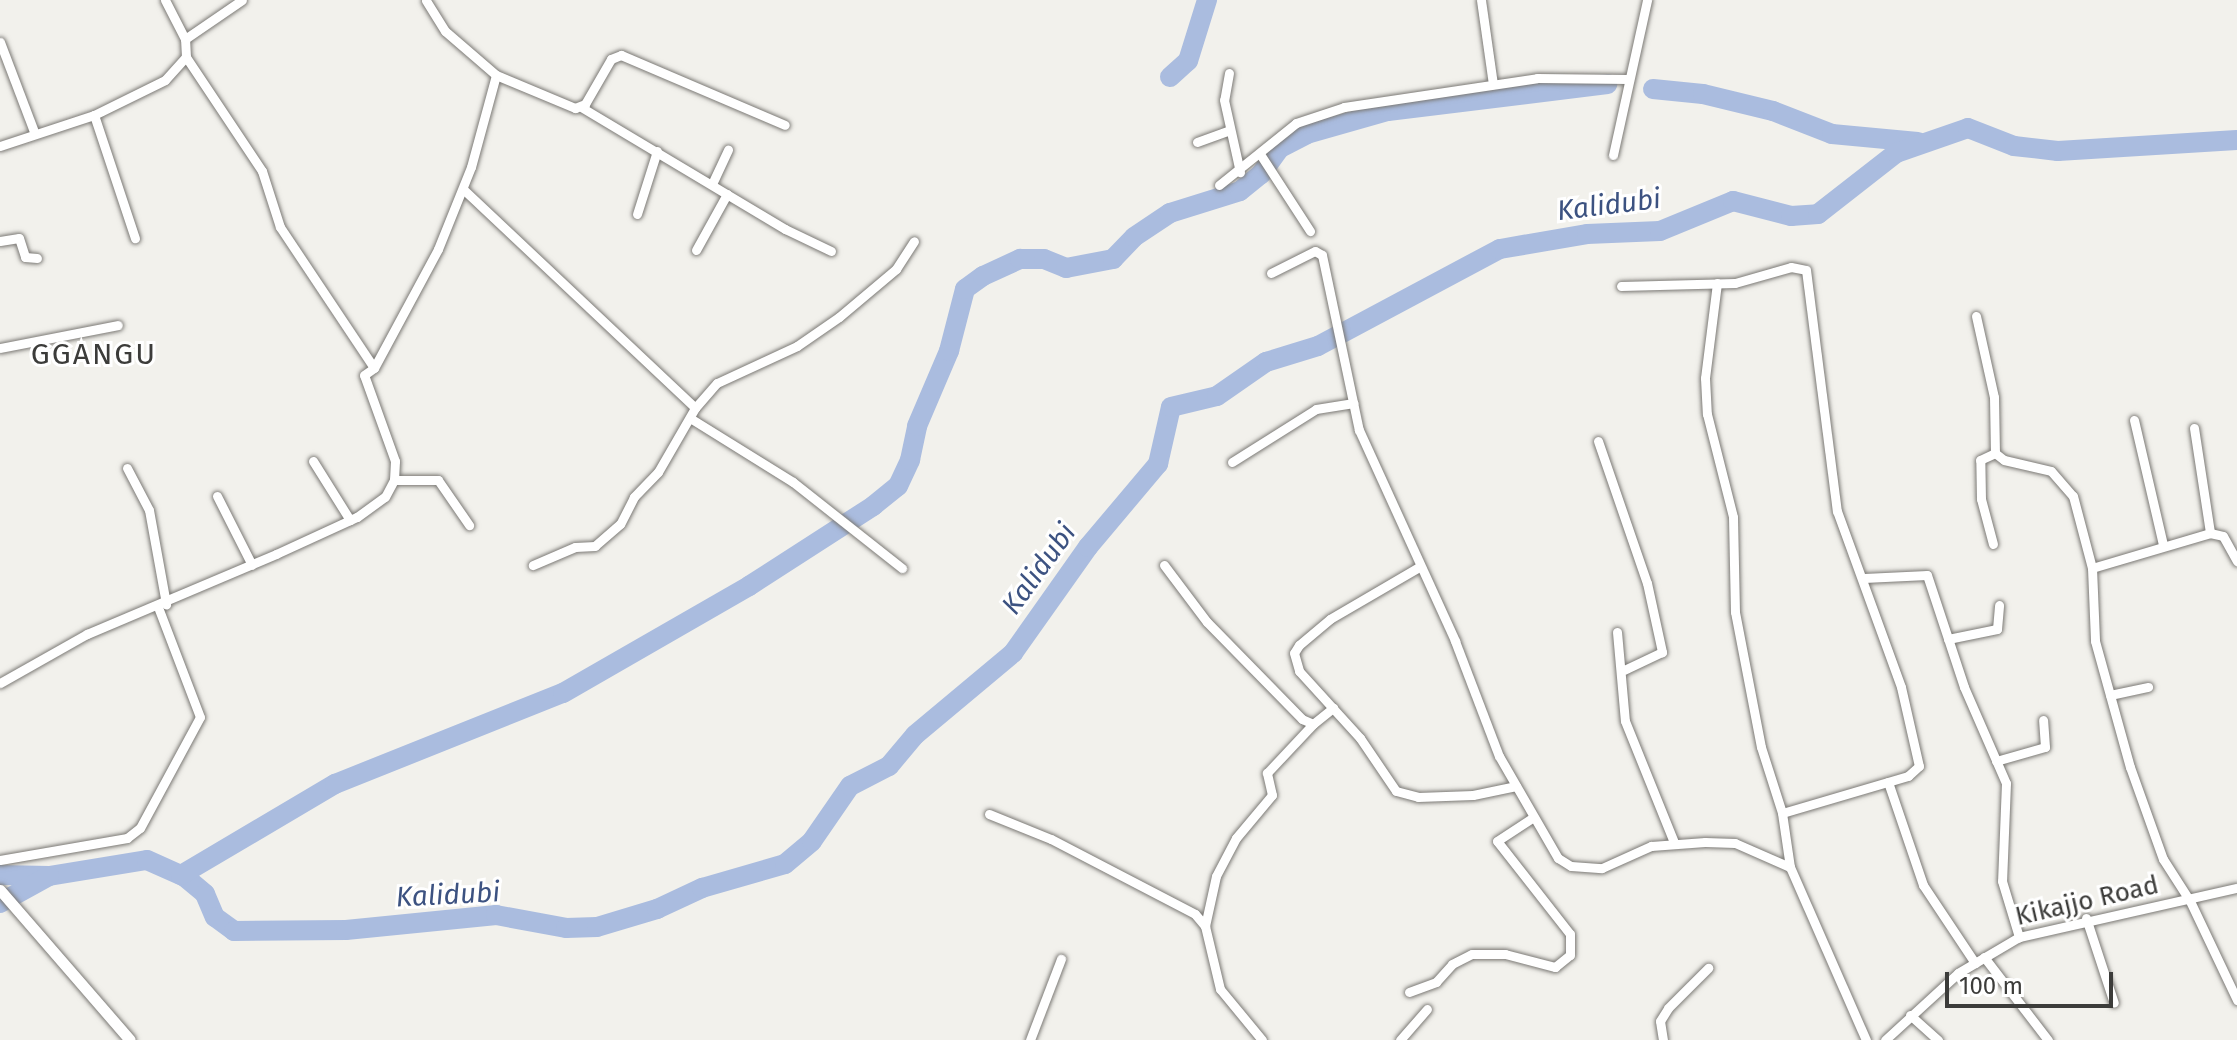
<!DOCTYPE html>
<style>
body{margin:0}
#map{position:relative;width:2237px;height:1040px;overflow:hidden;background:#f2f1ec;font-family:"Fira Sans",sans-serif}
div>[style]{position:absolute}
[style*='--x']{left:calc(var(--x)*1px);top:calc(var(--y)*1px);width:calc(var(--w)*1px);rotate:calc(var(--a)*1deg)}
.river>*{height:20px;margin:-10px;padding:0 10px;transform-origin:10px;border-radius:10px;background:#aabcdf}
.roads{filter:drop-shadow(0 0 2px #7b7975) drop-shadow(0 0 2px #7b7975)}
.minor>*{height:9px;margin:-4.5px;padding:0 4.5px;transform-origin:4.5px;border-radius:4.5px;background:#fff}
.tertiary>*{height:11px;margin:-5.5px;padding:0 5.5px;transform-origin:5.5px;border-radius:5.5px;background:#fff}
span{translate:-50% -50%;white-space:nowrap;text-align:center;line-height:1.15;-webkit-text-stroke:6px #fff;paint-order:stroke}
.street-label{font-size:26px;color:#3c3c3a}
.water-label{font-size:28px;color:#3c5281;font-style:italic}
.quarter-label{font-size:30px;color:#3c3c3a;letter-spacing:2px}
.scale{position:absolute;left:1945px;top:972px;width:168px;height:36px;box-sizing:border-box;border:4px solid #3c3c3a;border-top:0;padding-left:10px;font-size:24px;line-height:28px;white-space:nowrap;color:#3c3c3a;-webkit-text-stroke:6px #fff;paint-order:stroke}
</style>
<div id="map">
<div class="river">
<i style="--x:1170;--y:77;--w:24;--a:-42"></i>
<i style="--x:1188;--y:61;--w:64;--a:-72.7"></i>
<i style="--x:1653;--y:89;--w:50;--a:5.7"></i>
<i style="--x:1703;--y:94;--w:72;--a:13.7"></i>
<i style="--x:1773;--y:111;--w:63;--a:21.3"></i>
<i style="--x:1832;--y:134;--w:86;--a:5.3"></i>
<i style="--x:0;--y:875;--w:49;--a:1.2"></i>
<i style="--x:49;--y:876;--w:99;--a:-9.3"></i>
<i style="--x:147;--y:860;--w:42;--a:24.1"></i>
<i style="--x:185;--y:877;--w:26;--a:40"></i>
<i style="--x:205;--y:894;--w:25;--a:67"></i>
<i style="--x:215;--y:917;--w:24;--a:36"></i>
<i style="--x:234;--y:931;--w:112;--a:-0.5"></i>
<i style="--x:346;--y:930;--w:151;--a:-5.7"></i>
<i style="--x:496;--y:915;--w:71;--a:10.5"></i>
<i style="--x:566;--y:928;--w:31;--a:-2"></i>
<i style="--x:597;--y:927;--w:63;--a:-16.7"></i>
<i style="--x:657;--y:909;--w:50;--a:-25"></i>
<i style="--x:702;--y:888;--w:86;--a:-16.1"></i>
<i style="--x:785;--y:864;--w:35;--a:-40"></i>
<i style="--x:812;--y:841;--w:67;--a:-55.4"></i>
<i style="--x:850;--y:786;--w:44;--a:-27.1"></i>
<i style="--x:889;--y:766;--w:40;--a:-50"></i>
<i style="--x:915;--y:735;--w:128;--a:-39.9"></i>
<i style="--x:1013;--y:653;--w:130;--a:-54.7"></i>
<i style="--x:1088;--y:547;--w:109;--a:-49.9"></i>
<i style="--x:1158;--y:464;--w:58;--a:-77.2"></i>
<i style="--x:1171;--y:407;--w:47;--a:-13.4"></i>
<i style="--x:1217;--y:396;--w:60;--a:-34.8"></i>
<i style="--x:1266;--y:362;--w:54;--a:-17.1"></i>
<i style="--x:1318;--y:346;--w:206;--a:-28.1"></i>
<i style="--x:1500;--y:249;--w:88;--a:-9.8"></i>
<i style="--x:1587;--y:234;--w:73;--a:-2.4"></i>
<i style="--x:1660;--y:231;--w:79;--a:-22.3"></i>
<i style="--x:1733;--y:201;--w:60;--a:14.5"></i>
<i style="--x:1791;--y:216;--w:27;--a:-4"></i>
<i style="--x:1818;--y:214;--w:99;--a:-38"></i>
<i style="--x:1896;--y:153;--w:76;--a:-19.1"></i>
<i style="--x:1968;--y:128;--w:49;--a:21.4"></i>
<i style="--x:2014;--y:146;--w:44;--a:6.5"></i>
<i style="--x:2058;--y:151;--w:179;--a:-3.5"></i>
<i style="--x:181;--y:875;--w:179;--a:-30.6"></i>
<i style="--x:335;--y:784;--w:245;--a:-21.8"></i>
<i style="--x:563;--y:693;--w:215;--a:-29.9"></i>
<i style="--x:749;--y:586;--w:148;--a:-32.8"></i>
<i style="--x:873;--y:506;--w:32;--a:-39"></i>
<i style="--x:898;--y:486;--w:29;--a:-65"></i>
<i style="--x:910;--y:460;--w:35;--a:-78"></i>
<i style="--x:917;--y:426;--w:82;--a:-66.9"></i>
<i style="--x:949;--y:351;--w:64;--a:-75.5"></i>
<i style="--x:965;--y:289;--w:22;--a:-36"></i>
<i style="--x:983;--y:276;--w:41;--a:-24.7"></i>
<i style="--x:1020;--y:259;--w:24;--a:0"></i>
<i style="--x:1044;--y:259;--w:24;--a:22"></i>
<i style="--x:1066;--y:268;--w:48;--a:-10.8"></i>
<i style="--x:1113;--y:259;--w:30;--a:-46"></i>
<i style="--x:1134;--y:237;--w:43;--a:-33.7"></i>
<i style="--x:1170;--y:213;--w:73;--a:-17.4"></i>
<i style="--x:1240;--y:191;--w:27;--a:-39"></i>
<i style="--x:1261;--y:174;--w:32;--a:-54"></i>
<i style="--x:1280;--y:148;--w:30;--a:-27"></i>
<i style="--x:1307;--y:134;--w:84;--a:-15.9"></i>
<i style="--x:1388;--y:111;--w:221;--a:-7"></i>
<i style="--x:0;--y:903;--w:56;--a:-28.9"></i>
</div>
<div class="roads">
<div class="minor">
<i style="--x:1481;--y:0;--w:85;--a:81.9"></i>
<i style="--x:185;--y:39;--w:69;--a:-34.4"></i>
<i style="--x:0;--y:42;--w:98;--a:69.2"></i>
<i style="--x:186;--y:57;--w:137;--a:56.3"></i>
<i style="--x:262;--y:171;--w:59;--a:72.2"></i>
<i style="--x:280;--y:227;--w:169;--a:56.3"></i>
<i style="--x:1229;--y:73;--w:27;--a:100"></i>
<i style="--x:1224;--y:100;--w:74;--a:77.5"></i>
<i style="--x:496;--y:75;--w:86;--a:22.7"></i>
<i style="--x:575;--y:108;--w:11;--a:-22"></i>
<i style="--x:585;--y:104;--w:52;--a:-60"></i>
<i style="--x:611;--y:59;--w:11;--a:-22"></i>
<i style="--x:621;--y:55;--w:178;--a:23.1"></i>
<i style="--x:581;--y:107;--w:238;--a:30.9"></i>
<i style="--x:785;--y:229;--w:51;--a:25.6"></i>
<i style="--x:94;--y:115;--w:130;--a:71.6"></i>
<i style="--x:1197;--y:142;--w:33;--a:-20"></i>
<i style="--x:0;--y:146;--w:99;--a:-18.3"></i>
<i style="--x:94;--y:115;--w:79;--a:-26.2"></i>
<i style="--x:165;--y:80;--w:31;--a:-48"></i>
<i style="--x:186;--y:57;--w:18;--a:-93"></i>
<i style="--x:185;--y:39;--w:44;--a:-117.1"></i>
<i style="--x:1260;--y:154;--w:92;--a:57"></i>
<i style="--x:1613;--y:155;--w:159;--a:-77.6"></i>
<i style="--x:712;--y:184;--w:38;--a:-65"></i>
<i style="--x:1219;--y:185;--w:99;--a:-38.8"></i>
<i style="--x:1296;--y:123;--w:51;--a:-18.4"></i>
<i style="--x:1344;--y:107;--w:195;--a:-8.5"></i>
<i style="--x:1537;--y:78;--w:91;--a:0.6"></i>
<i style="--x:463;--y:189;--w:319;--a:43.3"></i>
<i style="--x:695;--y:408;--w:74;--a:120"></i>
<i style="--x:658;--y:472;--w:35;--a:134"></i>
<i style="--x:634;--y:497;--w:30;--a:117"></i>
<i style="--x:620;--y:524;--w:33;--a:139"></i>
<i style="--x:595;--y:546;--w:20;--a:177"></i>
<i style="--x:575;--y:547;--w:46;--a:156.8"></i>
<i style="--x:637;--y:214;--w:66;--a:-72.4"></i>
<i style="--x:0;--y:241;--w:19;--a:-9"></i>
<i style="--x:19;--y:238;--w:20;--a:72"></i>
<i style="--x:25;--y:257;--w:12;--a:5"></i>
<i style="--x:696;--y:250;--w:64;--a:-61"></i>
<i style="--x:1271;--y:273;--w:49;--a:-26.6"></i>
<i style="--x:1315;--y:251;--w:8;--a:30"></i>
<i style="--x:1322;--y:255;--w:179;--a:78.1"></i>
<i style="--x:1359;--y:430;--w:232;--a:65.5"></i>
<i style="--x:1455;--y:641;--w:123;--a:69.1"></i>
<i style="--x:1499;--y:756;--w:118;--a:60"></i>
<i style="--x:1558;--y:858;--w:15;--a:32"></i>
<i style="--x:1571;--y:866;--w:31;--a:4"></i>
<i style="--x:1602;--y:868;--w:54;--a:-24.2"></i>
<i style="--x:1651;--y:846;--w:54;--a:-4.2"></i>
<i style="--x:1705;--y:842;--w:30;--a:2"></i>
<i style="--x:1735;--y:843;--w:60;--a:23.6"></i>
<i style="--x:1717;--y:283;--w:96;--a:97.2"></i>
<i style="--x:1705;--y:378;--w:36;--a:87"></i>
<i style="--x:1707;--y:414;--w:106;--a:75.8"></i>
<i style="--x:1733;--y:517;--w:95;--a:88.8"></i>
<i style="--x:1735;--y:612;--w:137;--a:79.1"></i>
<i style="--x:1761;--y:747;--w:69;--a:72.3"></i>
<i style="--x:1782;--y:813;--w:55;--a:81.6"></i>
<i style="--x:1790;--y:867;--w:189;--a:66.3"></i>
<i style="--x:1621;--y:286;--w:114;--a:-1.5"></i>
<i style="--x:1735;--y:283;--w:58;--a:-15.9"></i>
<i style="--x:1791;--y:267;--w:15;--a:11"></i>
<i style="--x:1806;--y:270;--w:243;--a:82.7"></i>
<i style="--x:1837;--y:511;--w:187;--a:70"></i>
<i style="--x:1901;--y:687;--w:81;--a:77.2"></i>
<i style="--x:1919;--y:766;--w:15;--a:138"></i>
<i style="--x:1908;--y:776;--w:131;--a:163.6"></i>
<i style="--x:1976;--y:316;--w:83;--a:77.5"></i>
<i style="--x:1994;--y:397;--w:56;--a:89"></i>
<i style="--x:1995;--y:453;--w:11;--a:38"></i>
<i style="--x:2004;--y:460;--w:48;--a:13.2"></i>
<i style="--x:2051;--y:471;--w:33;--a:49"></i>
<i style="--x:2073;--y:496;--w:74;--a:75.2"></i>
<i style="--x:2092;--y:568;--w:73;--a:87.6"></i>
<i style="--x:2095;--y:641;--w:131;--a:74.5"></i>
<i style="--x:2130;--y:767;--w:98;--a:70.3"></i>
<i style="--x:2163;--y:859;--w:50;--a:57.3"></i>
<i style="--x:2190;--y:901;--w:110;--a:64.6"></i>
<i style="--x:0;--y:348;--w:120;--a:-11"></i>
<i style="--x:695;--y:408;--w:33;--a:-49"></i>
<i style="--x:717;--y:383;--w:88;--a:-24.8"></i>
<i style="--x:797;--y:346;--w:51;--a:-34.6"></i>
<i style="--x:839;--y:317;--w:75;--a:-40.1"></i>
<i style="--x:896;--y:269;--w:33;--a:-57"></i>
<i style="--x:690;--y:418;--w:121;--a:31.9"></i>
<i style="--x:793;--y:482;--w:139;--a:38.3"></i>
<i style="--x:2134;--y:420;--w:128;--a:76.9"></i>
<i style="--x:2194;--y:428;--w:106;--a:81.3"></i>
<i style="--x:1598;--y:441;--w:150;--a:71"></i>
<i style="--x:1647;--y:583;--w:71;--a:77.7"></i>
<i style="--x:1662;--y:652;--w:42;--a:154.7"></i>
<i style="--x:313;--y:461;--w:70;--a:57.9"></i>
<i style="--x:1232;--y:462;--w:99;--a:-32.2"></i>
<i style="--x:1316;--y:409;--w:38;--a:-9"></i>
<i style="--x:127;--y:468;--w:47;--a:62.4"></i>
<i style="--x:149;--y:510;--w:96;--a:79.7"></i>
<i style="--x:394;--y:480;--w:44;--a:0"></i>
<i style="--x:438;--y:480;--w:55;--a:55.4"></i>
<i style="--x:217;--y:496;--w:77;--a:63.1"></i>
<i style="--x:1993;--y:544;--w:47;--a:-104.9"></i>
<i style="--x:1981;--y:499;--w:39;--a:-91"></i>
<i style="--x:1980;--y:460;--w:17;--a:-25"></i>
<i style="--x:1164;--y:565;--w:71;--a:53"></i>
<i style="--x:1207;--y:622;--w:136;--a:45.6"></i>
<i style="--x:1302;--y:719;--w:12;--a:24"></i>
<i style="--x:1313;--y:724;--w:26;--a:-39"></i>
<i style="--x:1419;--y:567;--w:103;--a:149.7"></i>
<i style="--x:1330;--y:619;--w:40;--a:140"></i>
<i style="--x:1299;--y:645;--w:9;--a:122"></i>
<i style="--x:1294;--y:653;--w:19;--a:74"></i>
<i style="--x:1299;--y:671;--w:91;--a:47.7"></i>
<i style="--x:1360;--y:738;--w:64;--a:55.8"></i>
<i style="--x:1396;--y:791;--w:23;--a:15"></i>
<i style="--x:1418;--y:797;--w:55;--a:-2.1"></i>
<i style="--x:1473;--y:795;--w:44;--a:-11.8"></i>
<i style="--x:2092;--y:568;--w:123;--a:-16.5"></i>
<i style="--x:2210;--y:533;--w:13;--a:13"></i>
<i style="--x:2223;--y:536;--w:29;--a:61"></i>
<i style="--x:1864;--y:578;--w:63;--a:-2.7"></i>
<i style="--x:1927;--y:575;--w:118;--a:71.7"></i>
<i style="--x:1964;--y:687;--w:105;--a:66.4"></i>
<i style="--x:2006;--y:783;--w:98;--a:92.3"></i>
<i style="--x:2002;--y:881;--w:59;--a:73.1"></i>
<i style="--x:1617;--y:632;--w:89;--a:84.9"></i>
<i style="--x:1625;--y:721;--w:131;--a:68"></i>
<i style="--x:1948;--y:639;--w:50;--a:-11.5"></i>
<i style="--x:1997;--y:629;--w:24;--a:-85"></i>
<i style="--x:0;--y:683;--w:100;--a:-29.4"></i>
<i style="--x:87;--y:634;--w:205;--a:-22.9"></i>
<i style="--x:276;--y:554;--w:89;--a:-24.6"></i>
<i style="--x:357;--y:517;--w:34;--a:-36"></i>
<i style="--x:385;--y:497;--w:19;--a:-62"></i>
<i style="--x:394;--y:480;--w:19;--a:-87"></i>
<i style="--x:395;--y:461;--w:91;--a:-109.8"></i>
<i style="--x:364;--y:375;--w:12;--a:-35"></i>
<i style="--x:374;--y:368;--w:135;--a:-61.7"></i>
<i style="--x:438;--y:249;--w:88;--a:-68.1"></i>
<i style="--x:471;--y:167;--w:95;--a:-74.8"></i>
<i style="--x:496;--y:75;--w:67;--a:-139.2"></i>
<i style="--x:445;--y:31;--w:36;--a:-122"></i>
<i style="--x:2110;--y:695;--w:39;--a:-12"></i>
<i style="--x:1996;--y:761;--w:51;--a:-15.9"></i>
<i style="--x:2045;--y:747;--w:27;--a:-94"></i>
<i style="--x:1888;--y:782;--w:109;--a:71.2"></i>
<i style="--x:1923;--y:885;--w:94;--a:56.3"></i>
<i style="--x:989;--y:814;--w:67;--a:22"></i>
<i style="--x:1051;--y:839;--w:162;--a:27.5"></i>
<i style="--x:1195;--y:914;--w:16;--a:50"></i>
<i style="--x:1205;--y:926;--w:65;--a:76.6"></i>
<i style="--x:1220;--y:989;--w:66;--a:50.5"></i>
<i style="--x:0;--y:860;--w:129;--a:-9.8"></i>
<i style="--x:127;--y:838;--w:16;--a:-38"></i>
<i style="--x:140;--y:828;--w:126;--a:-61.6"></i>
<i style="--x:200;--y:717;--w:118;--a:-110.9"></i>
<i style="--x:2086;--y:918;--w:89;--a:71.8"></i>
<i style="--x:1205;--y:926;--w:51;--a:-77.6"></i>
<i style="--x:1216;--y:876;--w:43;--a:-62.2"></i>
<i style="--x:1236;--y:838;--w:56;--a:-50.1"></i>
<i style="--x:1272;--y:795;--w:23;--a:-103"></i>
<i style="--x:1267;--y:773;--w:67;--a:-46.8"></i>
<i style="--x:1984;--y:957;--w:105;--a:52.4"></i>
<i style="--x:1409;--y:992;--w:29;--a:-20"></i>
<i style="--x:1436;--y:982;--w:24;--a:-48"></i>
<i style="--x:1452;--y:964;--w:22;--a:-27"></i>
<i style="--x:1472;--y:954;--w:33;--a:0"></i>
<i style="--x:1505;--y:954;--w:52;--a:14.6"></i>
<i style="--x:1555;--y:967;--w:19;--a:-39"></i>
<i style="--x:1570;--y:955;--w:21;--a:-90"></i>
<i style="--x:1570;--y:934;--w:118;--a:-128.1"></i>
<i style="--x:1497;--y:841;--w:42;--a:-33.3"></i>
<i style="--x:1910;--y:1015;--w:38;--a:42"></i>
<i style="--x:1030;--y:1040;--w:87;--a:-69.1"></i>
<i style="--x:1400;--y:1040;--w:41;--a:-48.9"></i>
<i style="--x:1663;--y:1040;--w:19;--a:-99"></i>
<i style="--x:1660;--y:1021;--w:15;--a:-58"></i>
<i style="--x:1668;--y:1008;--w:57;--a:-45"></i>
<i style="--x:1885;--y:1040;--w:99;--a:-42.5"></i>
<i style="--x:1958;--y:973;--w:71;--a:-30.5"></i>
<i style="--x:2019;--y:937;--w:223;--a:-12.7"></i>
</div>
<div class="tertiary">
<i style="--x:0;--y:890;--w:198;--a:49.1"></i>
</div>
</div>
<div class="street-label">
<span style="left:2087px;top:901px;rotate:-13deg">Kikajjo Road</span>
</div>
<div class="water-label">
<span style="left:1609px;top:205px;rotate:-7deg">Kalidubi</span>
<span style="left:1039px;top:569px;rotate:-54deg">Kalidubi</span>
<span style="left:448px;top:895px;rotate:-3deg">Kalidubi</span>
</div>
<div class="quarter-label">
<span style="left:94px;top:354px">GGANGU</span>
</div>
<div class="scale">100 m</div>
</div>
